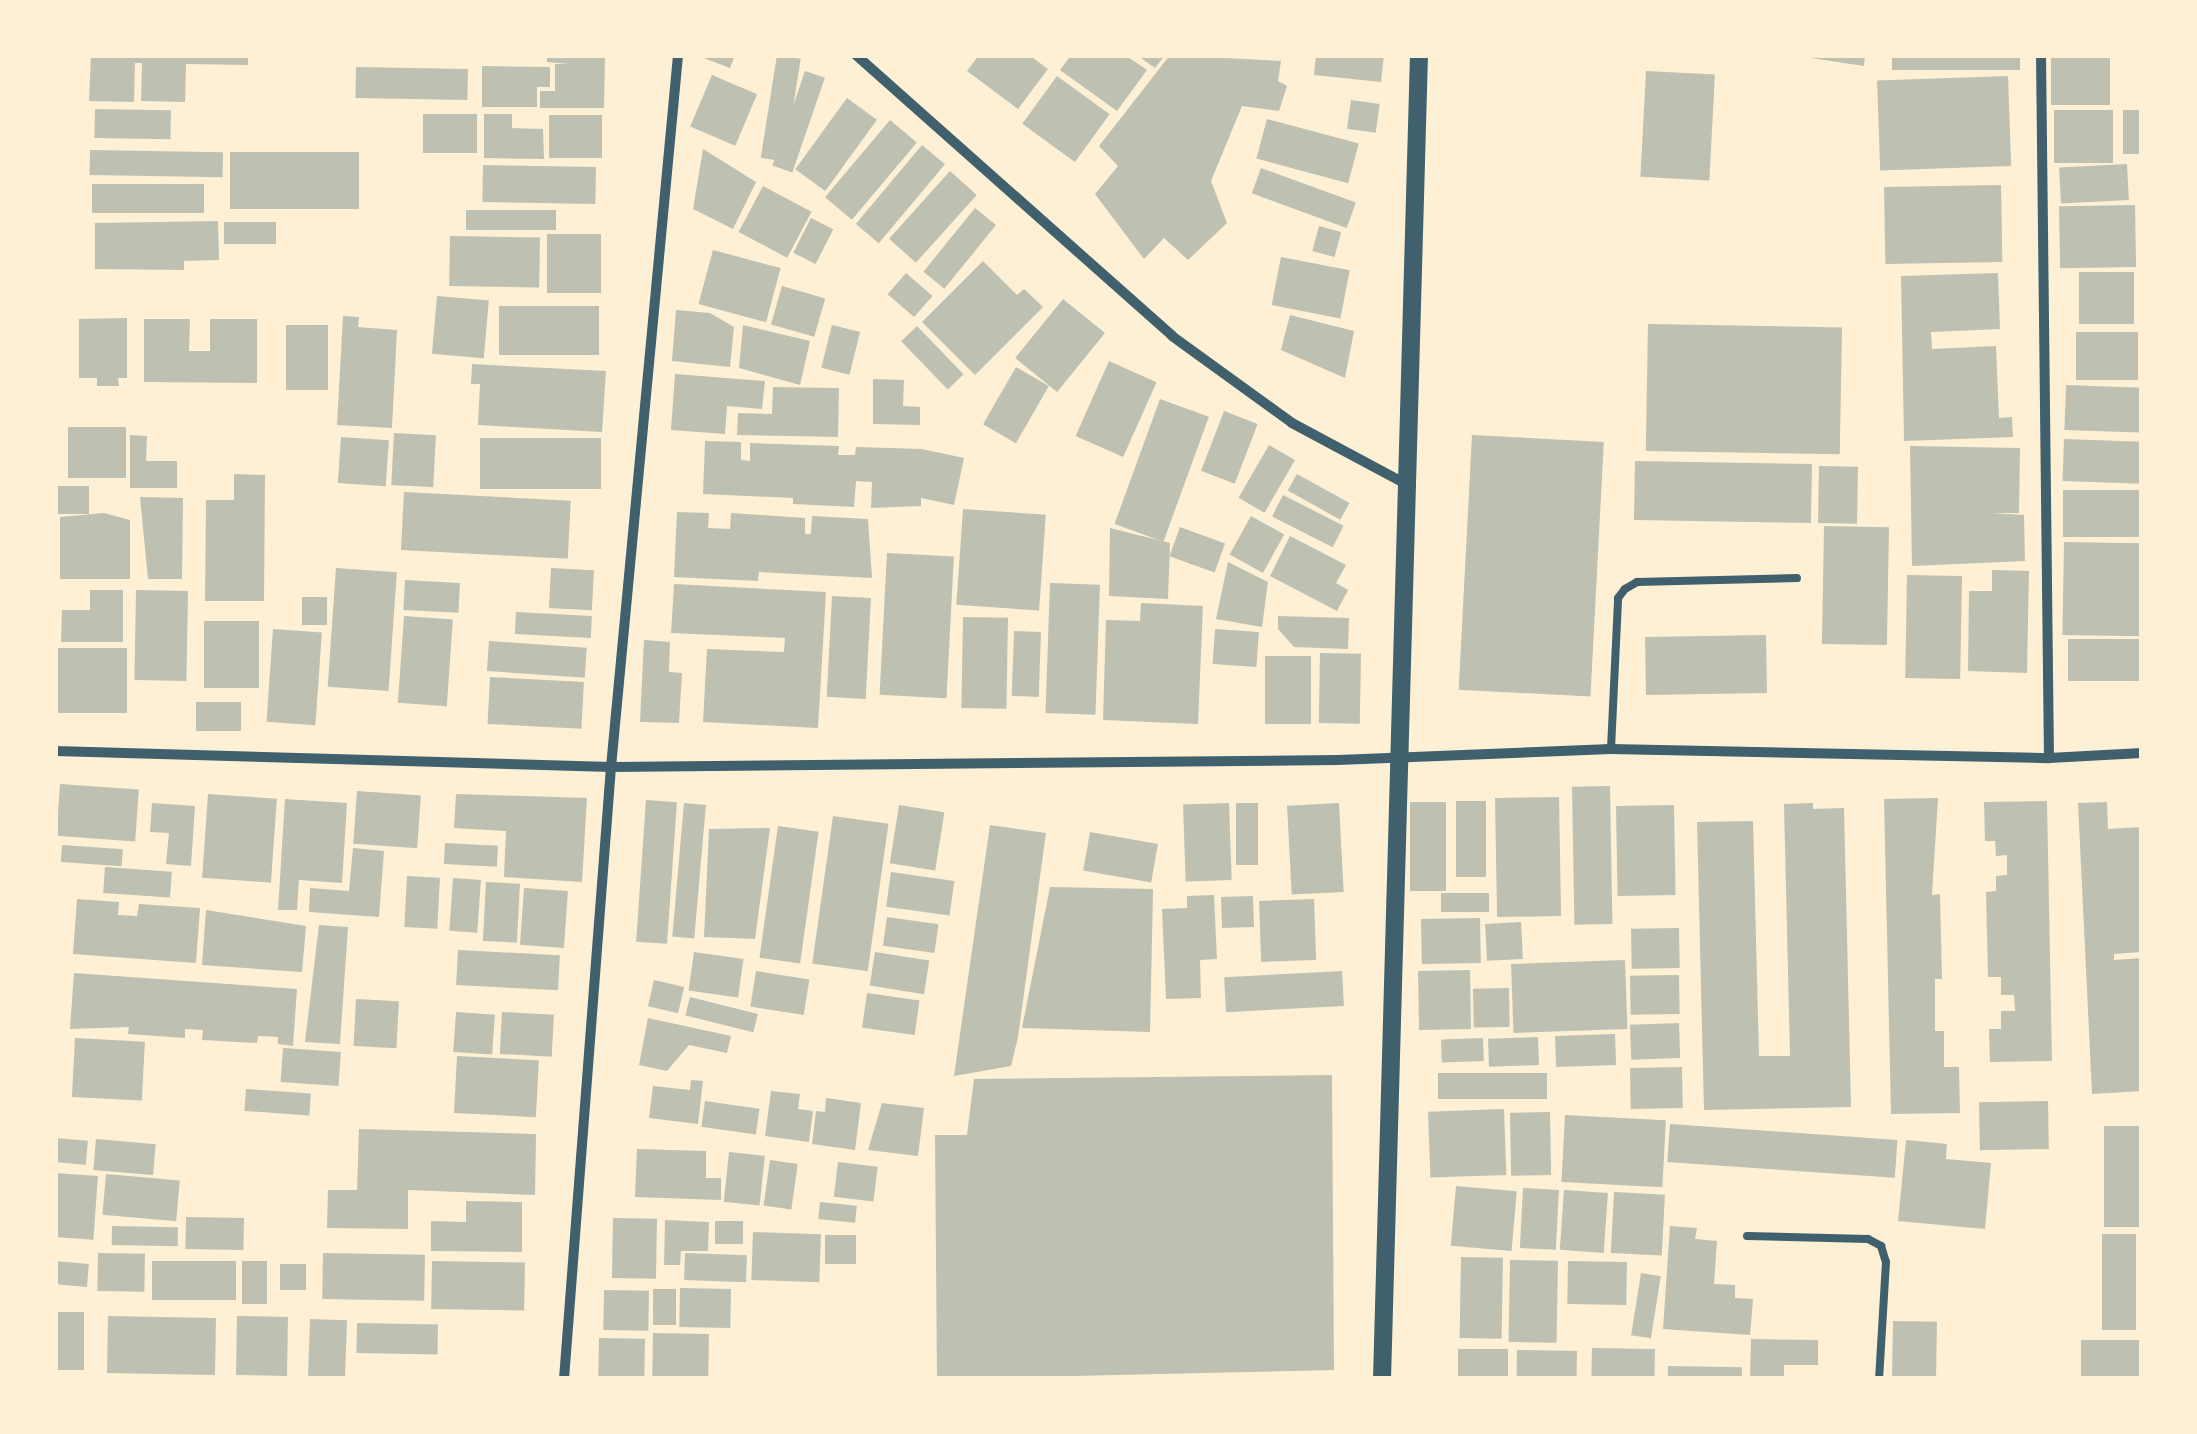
<!DOCTYPE html>
<style>
body{margin:0}
#map{position:relative;width:2197px;height:1434px;overflow:hidden;background:#fdf0d5;font-family:"Titillium Web",sans-serif}
div>[style]{position:absolute}
[style*='--x']{left:calc(var(--x)*1px);top:calc(var(--y)*1px);width:calc(var(--w)*1px);rotate:calc(var(--a)*1deg)}
.building>*{inset:0;background:#bec0b2;transform-origin:0 0}
.service>*{height:8px;margin:-4px;padding:0 4px;transform-origin:4px;border-radius:4px;background:#3f606c}
.minor>*{height:10px;margin:-5px;padding:0 5px;transform-origin:5px;border-radius:5px;background:#3f606c}
.tertiary>*{height:18px;margin:-9px;padding:0 9px;transform-origin:9px;border-radius:9px;background:#3f606c}
span{translate:-50% -50%;white-space:nowrap;text-align:center;line-height:1.15;-webkit-text-stroke:8px #fdf0d5;paint-order:stroke}
.frame{position:absolute;inset:0;border:58px solid #fdf0d5;pointer-events:none}
</style>
<div id="map">
<div class="building">
<i style="clip-path:polygon(91px 55px,248px 55px,248px 65px,186px 64px,185px 102px,141px 101px,142px 63px,135px 63px,134px 102px,89px 101px)"></i>
<i style="clip-path:polygon(547px 55px,605px 55px,604px 108px,540px 108px,540px 91px,555px 91px,555px 64px,569px 64px,547px 62px)"></i>
<i style="clip-path:polygon(696px 55px,735px 55px,730px 68px)"></i>
<i style="left:777px;top:55px;width:24px;height:104px;rotate:9deg"></i>
<i style="clip-path:polygon(979px 55px,1029px 55px,1048px 69px,1018px 109px,967px 71px)"></i>
<i style="clip-path:polygon(1071px 55px,1125px 55px,1147px 70px,1117px 111px,1060px 70px)"></i>
<i style="clip-path:polygon(1137px 55px,1165px 55px,1155px 68px)"></i>
<i style="clip-path:polygon(1170px 55px,1281px 61px,1278px 81px,1287px 86px,1279px 111px,1242px 106px,1211px 181px,1227px 223px,1188px 260px,1164px 238px,1144px 259px,1095px 194px,1118px 166px,1099px 146px)"></i>
<i style="clip-path:polygon(1316px 55px,1384px 55px,1381px 82px,1314px 75px)"></i>
<i style="clip-path:polygon(1791px 55px,1865px 55px,1864px 66px)"></i>
<i style="left:1892px;top:55px;width:128px;height:15px"></i>
<i style="left:2051px;top:55px;width:59px;height:50px"></i>
<i style="clip-path:polygon(482px 66px,550px 67px,550px 87px,537px 87px,537px 107px,482px 107px)"></i>
<i style="left:356px;top:67px;width:112px;height:31px;rotate:1deg"></i>
<i style="left:805px;top:71px;width:21px;height:100px;rotate:19deg"></i>
<i style="left:1646px;top:71px;width:69px;height:106px;rotate:3deg"></i>
<i style="left:712px;top:75px;width:49px;height:56px;rotate:23deg"></i>
<i style="left:1057px;top:76px;width:65px;height:59px;rotate:36deg"></i>
<i style="left:2008px;top:76px;width:90px;height:131px;rotate:88deg"></i>
<i style="left:847px;top:98px;width:37px;height:88px;rotate:36deg"></i>
<i style="left:1351px;top:100px;width:29px;height:29px;rotate:8deg"></i>
<i style="left:95px;top:109px;width:76px;height:29px;rotate:1deg"></i>
<i style="left:2113px;top:110px;width:53px;height:59px;rotate:90deg"></i>
<i style="left:2123px;top:110px;width:19px;height:44px"></i>
<i style="left:423px;top:114px;width:54px;height:39px"></i>
<i style="clip-path:polygon(484px 114px,512px 114px,512px 128px,543px 129px,544px 159px,484px 158px)"></i>
<i style="left:549px;top:115px;width:53px;height:43px"></i>
<i style="left:1267px;top:119px;width:95px;height:41px;rotate:15deg"></i>
<i style="left:890px;top:120px;width:35px;height:101px;rotate:40deg"></i>
<i style="left:922px;top:145px;width:30px;height:103px;rotate:40deg"></i>
<i style="clip-path:polygon(703px 149px,756px 182px,733px 229px,693px 209px)"></i>
<i style="left:90px;top:150px;width:133px;height:25px;rotate:1deg"></i>
<i style="left:230px;top:152px;width:129px;height:57px"></i>
<i style="left:2127px;top:164px;width:36px;height:68px;rotate:87deg"></i>
<i style="left:483px;top:165px;width:113px;height:37px;rotate:1deg"></i>
<i style="left:1261px;top:168px;width:101px;height:27px;rotate:20deg"></i>
<i style="left:950px;top:171px;width:36px;height:91px;rotate:42deg"></i>
<i style="left:92px;top:184px;width:112px;height:29px"></i>
<i style="left:2001px;top:185px;width:77px;height:117px;rotate:89deg"></i>
<i style="left:763px;top:186px;width:55px;height:52px;rotate:28deg"></i>
<i style="left:2135px;top:205px;width:62px;height:76px;rotate:89deg"></i>
<i style="left:975px;top:208px;width:27px;height:82px;rotate:39deg"></i>
<i style="left:466px;top:210px;width:90px;height:20px"></i>
<i style="left:811px;top:218px;width:25px;height:39px;rotate:27deg"></i>
<i style="clip-path:polygon(218px 221px,219px 260px,184px 261px,184px 270px,95px 269px,95px 223px)"></i>
<i style="left:224px;top:222px;width:52px;height:22px"></i>
<i style="left:1319px;top:226px;width:23px;height:26px;rotate:15deg"></i>
<i style="left:601px;top:234px;width:59px;height:54px;rotate:90deg"></i>
<i style="left:450px;top:236px;width:90px;height:50px;rotate:1deg"></i>
<i style="left:713px;top:250px;width:70px;height:56px;rotate:15deg"></i>
<i style="left:1281px;top:257px;width:70px;height:49px;rotate:11deg"></i>
<i style="clip-path:polygon(983px 261px,1017px 295px,1024px 289px,1043px 307px,975px 375px,922px 322px)"></i>
<i style="left:2079px;top:272px;width:55px;height:52px"></i>
<i style="left:906px;top:273px;width:35px;height:28px;rotate:41deg"></i>
<i style="clip-path:polygon(1998px 273px,2000px 329px,1931px 332px,1932px 349px,1996px 346px,1999px 418px,2012px 417px,2013px 437px,1904px 441px,1901px 276px)"></i>
<i style="left:782px;top:286px;width:45px;height:40px;rotate:16deg"></i>
<i style="left:437px;top:296px;width:52px;height:58px;rotate:5deg"></i>
<i style="left:1063px;top:299px;width:54px;height:76px;rotate:39deg"></i>
<i style="left:499px;top:306px;width:100px;height:49px"></i>
<i style="clip-path:polygon(676px 310px,710px 313px,734px 327px,730px 367px,672px 361px)"></i>
<i style="clip-path:polygon(1290px 315px,1354px 331px,1345px 378px,1281px 350px)"></i>
<i style="clip-path:polygon(343px 316px,359px 317px,358px 327px,397px 330px,392px 428px,337px 425px)"></i>
<i style="clip-path:polygon(127px 318px,127px 378px,118px 378px,119px 386px,97px 386px,97px 378px,79px 378px,79px 319px)"></i>
<i style="clip-path:polygon(144px 319px,190px 319px,189px 351px,210px 351px,210px 319px,257px 319px,257px 383px,144px 382px)"></i>
<i style="left:1648px;top:324px;width:194px;height:127px;rotate:1deg"></i>
<i style="left:286px;top:325px;width:42px;height:65px"></i>
<i style="clip-path:polygon(743px 325px,810px 341px,800px 385px,739px 368px)"></i>
<i style="left:832px;top:325px;width:29px;height:44px;rotate:14deg"></i>
<i style="left:917px;top:326px;width:67px;height:22px;rotate:46deg"></i>
<i style="left:2076px;top:332px;width:62px;height:48px"></i>
<i style="left:1109px;top:361px;width:52px;height:82px;rotate:24deg"></i>
<i style="clip-path:polygon(472px 364px,606px 371px,602px 432px,478px 425px,480px 384px,471px 384px)"></i>
<i style="left:1016px;top:367px;width:38px;height:66px;rotate:30deg"></i>
<i style="clip-path:polygon(675px 374px,765px 381px,762px 409px,727px 406px,725px 434px,671px 430px)"></i>
<i style="clip-path:polygon(873px 379px,904px 380px,903px 406px,920px 407px,920px 425px,873px 424px)"></i>
<i style="left:2066px;top:385px;width:76px;height:45px;rotate:2deg"></i>
<i style="clip-path:polygon(773px 387px,839px 388px,838px 437px,737px 435px,738px 413px,772px 414px)"></i>
<i style="left:1160px;top:399px;width:52px;height:133px;rotate:20deg"></i>
<i style="left:1224px;top:411px;width:36px;height:64px;rotate:21deg"></i>
<i style="left:68px;top:427px;width:58px;height:51px"></i>
<i style="left:394px;top:433px;width:42px;height:52px;rotate:3deg"></i>
<i style="clip-path:polygon(130px 435px,147px 436px,146px 461px,177px 461px,177px 488px,130px 488px)"></i>
<i style="left:1472px;top:435px;width:132px;height:255px;rotate:3deg"></i>
<i style="left:341px;top:437px;width:48px;height:46px;rotate:4deg"></i>
<i style="left:480px;top:438px;width:121px;height:51px"></i>
<i style="left:2064px;top:439px;width:78px;height:42px;rotate:2deg"></i>
<i style="clip-path:polygon(705px 441px,741px 442px,741px 460px,750px 461px,750px 443px,839px 446px,838px 455px,855px 455px,856px 447px,922px 449px,964px 458px,954px 505px,921px 498px,921px 506px,871px 508px,872px 482px,856px 481px,854px 507px,793px 504px,793px 498px,703px 494px)"></i>
<i style="left:1269px;top:445px;width:30px;height:61px;rotate:30deg"></i>
<i style="clip-path:polygon(1910px 446px,2020px 448px,2019px 513px,1991px 513px,2024px 515px,2025px 561px,1912px 566px)"></i>
<i style="left:1635px;top:461px;width:177px;height:59px;rotate:1deg"></i>
<i style="left:1819px;top:466px;width:39px;height:57px;rotate:1deg"></i>
<i style="clip-path:polygon(234px 474px,265px 475px,264px 601px,205px 601px,206px 500px,234px 500px)"></i>
<i style="left:1297px;top:474px;width:60px;height:19px;rotate:29deg"></i>
<i style="left:89px;top:486px;width:28px;height:34px;rotate:90deg"></i>
<i style="left:2063px;top:490px;width:79px;height:47px"></i>
<i style="left:404px;top:492px;width:167px;height:58px;rotate:3deg"></i>
<i style="left:1283px;top:495px;width:68px;height:24px;rotate:27deg"></i>
<i style="clip-path:polygon(140px 497px,183px 498px,182px 579px,148px 579px)"></i>
<i style="left:963px;top:509px;width:83px;height:96px;rotate:4deg"></i>
<i style="clip-path:polygon(677px 512px,709px 513px,708px 528px,730px 529px,731px 513px,805px 518px,805px 534px,811px 534px,812px 516px,868px 519px,872px 578px,759px 572px,758px 581px,674px 577px)"></i>
<i style="clip-path:polygon(104px 513px,130px 520px,130px 579px,60px 579px,60px 517px)"></i>
<i style="left:1251px;top:516px;width:38px;height:44px;rotate:29deg"></i>
<i style="left:1824px;top:526px;width:65px;height:118px;rotate:1deg"></i>
<i style="left:1180px;top:527px;width:48px;height:31px;rotate:20deg"></i>
<i style="clip-path:polygon(1110px 528px,1170px 543px,1168px 599px,1109px 596px)"></i>
<i style="clip-path:polygon(1290px 536px,1346px 565px,1336px 583px,1348px 590px,1337px 611px,1270px 576px)"></i>
<i style="left:2064px;top:542px;width:78px;height:93px;rotate:1deg"></i>
<i style="left:887px;top:553px;width:67px;height:142px;rotate:3deg"></i>
<i style="clip-path:polygon(1228px 562px,1268px 582px,1262px 627px,1216px 619px)"></i>
<i style="left:336px;top:568px;width:61px;height:119px;rotate:4deg"></i>
<i style="left:551px;top:568px;width:43px;height:40px;rotate:3deg"></i>
<i style="clip-path:polygon(1992px 570px,2029px 571px,2027px 673px,1968px 671px,1969px 591px,1992px 591px)"></i>
<i style="left:1907px;top:575px;width:55px;height:103px;rotate:1deg"></i>
<i style="left:405px;top:580px;width:55px;height:30px;rotate:3deg"></i>
<i style="left:1050px;top:583px;width:50px;height:130px;rotate:2deg"></i>
<i style="clip-path:polygon(674px 584px,826px 592px,818px 728px,703px 722px,707px 649px,784px 652px,785px 638px,671px 633px)"></i>
<i style="clip-path:polygon(90px 590px,123px 590px,123px 642px,61px 642px,62px 610px,90px 610px)"></i>
<i style="left:136px;top:590px;width:52px;height:90px;rotate:1deg"></i>
<i style="left:832px;top:596px;width:39px;height:101px;rotate:3deg"></i>
<i style="left:302px;top:597px;width:25px;height:28px"></i>
<i style="clip-path:polygon(1141px 603px,1203px 606px,1198px 724px,1103px 720px,1106px 620px,1140px 621px)"></i>
<i style="left:516px;top:612px;width:76px;height:22px;rotate:3deg"></i>
<i style="left:404px;top:616px;width:49px;height:87px;rotate:4deg"></i>
<i style="clip-path:polygon(1278px 616px,1349px 618px,1348px 649px,1294px 647px,1278px 629px)"></i>
<i style="left:963px;top:617px;width:45px;height:91px;rotate:1deg"></i>
<i style="left:204px;top:621px;width:55px;height:67px"></i>
<i style="left:273px;top:629px;width:49px;height:93px;rotate:4deg"></i>
<i style="left:1215px;top:629px;width:44px;height:35px;rotate:4deg"></i>
<i style="left:1014px;top:631px;width:27px;height:65px;rotate:2deg"></i>
<i style="left:1766px;top:635px;width:58px;height:121px;rotate:89deg"></i>
<i style="left:2142px;top:639px;width:42px;height:74px;rotate:90deg"></i>
<i style="clip-path:polygon(644px 640px,670px 642px,669px 672px,682px 673px,679px 723px,640px 722px)"></i>
<i style="left:489px;top:641px;width:98px;height:30px;rotate:4deg"></i>
<i style="left:58px;top:648px;width:69px;height:65px"></i>
<i style="left:1320px;top:653px;width:41px;height:70px;rotate:1deg"></i>
<i style="left:1265px;top:656px;width:46px;height:68px"></i>
<i style="left:490px;top:677px;width:94px;height:47px;rotate:3deg"></i>
<i style="left:196px;top:702px;width:45px;height:29px"></i>
<i style="left:60px;top:784px;width:79px;height:52px;rotate:4deg"></i>
<i style="left:1610px;top:786px;width:138px;height:38px;rotate:89deg"></i>
<i style="left:357px;top:791px;width:64px;height:53px;rotate:4deg"></i>
<i style="left:208px;top:794px;width:69px;height:84px;rotate:4deg"></i>
<i style="clip-path:polygon(456px 794px,587px 798px,582px 882px,504px 877px,506px 831px,454px 828px)"></i>
<i style="left:1559px;top:797px;width:119px;height:64px;rotate:89deg"></i>
<i style="clip-path:polygon(1938px 798px,1932px 895px,1940px 894px,1942px 979px,1935px 979px,1935px 1031px,1944px 1031px,1944px 1067px,1959px 1067px,1960px 1113px,1891px 1114px,1884px 799px)"></i>
<i style="clip-path:polygon(285px 799px,347px 803px,342px 883px,299px 880px,297px 910px,278px 910px)"></i>
<i style="left:646px;top:800px;width:31px;height:142px;rotate:4deg"></i>
<i style="left:1456px;top:801px;width:30px;height:76px"></i>
<i style="clip-path:polygon(2047px 801px,2052px 1061px,1990px 1062px,1989px 1029px,2001px 1029px,2001px 1011px,2015px 1011px,2014px 995px,2001px 995px,2001px 977px,1988px 977px,1986px 892px,1996px 891px,1996px 876px,2007px 875px,2007px 855px,1996px 856px,1995px 841px,1985px 841px,1984px 802px)"></i>
<i style="left:1410px;top:802px;width:36px;height:89px"></i>
<i style="clip-path:polygon(2107px 802px,2108px 829px,2142px 827px,2142px 952px,2114px 954px,2114px 960px,2142px 958px,2142px 1091px,2092px 1094px,2078px 803px)"></i>
<i style="clip-path:polygon(152px 803px,195px 806px,191px 866px,166px 864px,169px 833px,150px 832px)"></i>
<i style="left:684px;top:803px;width:22px;height:134px;rotate:5deg"></i>
<i style="left:1229px;top:803px;width:77px;height:46px;rotate:88deg"></i>
<i style="left:1236px;top:803px;width:22px;height:62px"></i>
<i style="left:1339px;top:803px;width:89px;height:52px;rotate:87deg"></i>
<i style="clip-path:polygon(1813px 803px,1813px 809px,1844px 808px,1851px 1107px,1704px 1110px,1697px 822px,1753px 821px,1759px 1056px,1790px 1056px,1784px 804px)"></i>
<i style="left:899px;top:805px;width:46px;height:59px;rotate:9deg"></i>
<i style="left:1674px;top:805px;width:90px;height:58px;rotate:89deg"></i>
<i style="left:833px;top:816px;width:56px;height:149px;rotate:8deg"></i>
<i style="clip-path:polygon(990px 825px,1046px 833px,1018px 1037px,1011px 1066px,954px 1076px)"></i>
<i style="left:778px;top:826px;width:41px;height:133px;rotate:8deg"></i>
<i style="clip-path:polygon(770px 828px,755px 939px,704px 937px,709px 829px)"></i>
<i style="left:1090px;top:832px;width:69px;height:39px;rotate:10deg"></i>
<i style="left:445px;top:843px;width:53px;height:21px;rotate:3deg"></i>
<i style="left:62px;top:845px;width:61px;height:17px;rotate:4deg"></i>
<i style="clip-path:polygon(353px 848px,384px 851px,379px 917px,309px 912px,310px 888px,349px 891px)"></i>
<i style="left:105px;top:867px;width:67px;height:26px;rotate:4deg"></i>
<i style="left:891px;top:872px;width:64px;height:35px;rotate:8deg"></i>
<i style="left:407px;top:876px;width:33px;height:51px;rotate:3deg"></i>
<i style="left:453px;top:878px;width:28px;height:53px;rotate:4deg"></i>
<i style="left:486px;top:882px;width:34px;height:59px;rotate:3deg"></i>
<i style="clip-path:polygon(1050px 887px,1153px 889px,1150px 1032px,1022px 1028px)"></i>
<i style="left:524px;top:888px;width:44px;height:57px;rotate:4deg"></i>
<i style="left:1441px;top:893px;width:48px;height:19px"></i>
<i style="clip-path:polygon(1214px 895px,1217px 959px,1200px 960px,1201px 998px,1166px 999px,1162px 909px,1187px 908px,1187px 896px)"></i>
<i style="left:1253px;top:896px;width:31px;height:32px;rotate:88deg"></i>
<i style="clip-path:polygon(77px 899px,119px 902px,118px 915px,137px 916px,139px 904px,200px 908px,196px 963px,73px 954px)"></i>
<i style="left:1314px;top:899px;width:61px;height:55px;rotate:88deg"></i>
<i style="clip-path:polygon(206px 910px,306px 926px,302px 972px,202px 965px)"></i>
<i style="left:887px;top:917px;width:52px;height:29px;rotate:8deg"></i>
<i style="left:1480px;top:918px;width:45px;height:59px;rotate:89deg"></i>
<i style="left:1521px;top:922px;width:37px;height:36px;rotate:87deg"></i>
<i style="clip-path:polygon(319px 925px,348px 927px,340px 1044px,305px 1042px)"></i>
<i style="left:1679px;top:928px;width:40px;height:48px;rotate:89deg"></i>
<i style="left:458px;top:950px;width:102px;height:35px;rotate:3deg"></i>
<i style="left:694px;top:952px;width:50px;height:39px;rotate:8deg"></i>
<i style="left:875px;top:952px;width:55px;height:34px;rotate:9deg"></i>
<i style="left:1625px;top:960px;width:69px;height:114px;rotate:88deg"></i>
<i style="left:1470px;top:970px;width:59px;height:52px;rotate:89deg"></i>
<i style="left:756px;top:971px;width:54px;height:36px;rotate:9deg"></i>
<i style="left:1342px;top:971px;width:35px;height:118px;rotate:87deg"></i>
<i style="clip-path:polygon(74px 973px,297px 989px,293px 1046px,278px 1044px,278px 1037px,258px 1036px,257px 1043px,202px 1040px,203px 1030px,185px 1029px,185px 1038px,128px 1034px,129px 1027px,70px 1029px)"></i>
<i style="left:1679px;top:975px;width:39px;height:49px;rotate:89deg"></i>
<i style="left:654px;top:980px;width:31px;height:27px;rotate:13deg"></i>
<i style="left:1509px;top:988px;width:39px;height:36px;rotate:89deg"></i>
<i style="left:867px;top:993px;width:53px;height:35px;rotate:8deg"></i>
<i style="left:690px;top:997px;width:70px;height:19px;rotate:14deg"></i>
<i style="left:356px;top:999px;width:43px;height:47px;rotate:3deg"></i>
<i style="left:456px;top:1012px;width:39px;height:40px;rotate:4deg"></i>
<i style="left:502px;top:1012px;width:52px;height:42px;rotate:3deg"></i>
<i style="clip-path:polygon(648px 1018px,731px 1036px,727px 1053px,689px 1045px,667px 1071px,639px 1065px)"></i>
<i style="left:1679px;top:1023px;width:35px;height:49px;rotate:88deg"></i>
<i style="left:1615px;top:1034px;width:31px;height:60px;rotate:88deg"></i>
<i style="left:1538px;top:1037px;width:28px;height:50px;rotate:88deg"></i>
<i style="left:75px;top:1038px;width:70px;height:59px;rotate:3deg"></i>
<i style="left:1483px;top:1038px;width:23px;height:42px;rotate:88deg"></i>
<i style="left:283px;top:1048px;width:58px;height:34px;rotate:4deg"></i>
<i style="left:457px;top:1056px;width:82px;height:57px;rotate:3deg"></i>
<i style="left:1682px;top:1067px;width:41px;height:52px;rotate:89deg"></i>
<i style="left:1547px;top:1073px;width:26px;height:109px;rotate:90deg"></i>
<i style="clip-path:polygon(1332px 1075px,1334px 1370px,937px 1379px,935px 1135px,967px 1135px,974px 1079px)"></i>
<i style="clip-path:polygon(691px 1080px,703px 1081px,698px 1124px,649px 1118px,653px 1086px,690px 1090px)"></i>
<i style="left:246px;top:1089px;width:65px;height:22px;rotate:4deg"></i>
<i style="clip-path:polygon(771px 1091px,800px 1094px,798px 1109px,813px 1111px,809px 1142px,765px 1136px)"></i>
<i style="clip-path:polygon(826px 1098px,861px 1103px,855px 1150px,812px 1144px,816px 1111px,825px 1112px)"></i>
<i style="left:705px;top:1101px;width:55px;height:26px;rotate:8deg"></i>
<i style="left:2048px;top:1101px;width:48px;height:69px;rotate:89deg"></i>
<i style="clip-path:polygon(882px 1103px,924px 1108px,918px 1156px,868px 1150px)"></i>
<i style="left:1504px;top:1109px;width:66px;height:76px;rotate:88deg"></i>
<i style="left:1550px;top:1112px;width:63px;height:40px;rotate:89deg"></i>
<i style="left:1565px;top:1115px;width:101px;height:67px;rotate:3deg"></i>
<i style="left:1670px;top:1124px;width:228px;height:38px;rotate:4deg"></i>
<i style="left:2142px;top:1126px;width:101px;height:38px;rotate:90deg"></i>
<i style="clip-path:polygon(359px 1129px,536px 1134px,535px 1195px,408px 1190px,408px 1229px,327px 1228px,328px 1190px,357px 1190px)"></i>
<i style="left:56px;top:1138px;width:32px;height:24px;rotate:5deg"></i>
<i style="left:96px;top:1139px;width:60px;height:31px;rotate:5deg"></i>
<i style="clip-path:polygon(1906px 1140px,1947px 1144px,1946px 1159px,1991px 1163px,1985px 1229px,1898px 1221px)"></i>
<i style="clip-path:polygon(637px 1149px,706px 1151px,706px 1178px,721px 1178px,721px 1200px,635px 1197px)"></i>
<i style="left:729px;top:1152px;width:36px;height:50px;rotate:6deg"></i>
<i style="left:770px;top:1160px;width:28px;height:46px;rotate:8deg"></i>
<i style="left:838px;top:1162px;width:40px;height:35px;rotate:7deg"></i>
<i style="left:55px;top:1173px;width:43px;height:64px;rotate:4deg"></i>
<i style="left:106px;top:1174px;width:74px;height:41px;rotate:5deg"></i>
<i style="left:1456px;top:1186px;width:61px;height:60px;rotate:5deg"></i>
<i style="left:1523px;top:1188px;width:36px;height:60px;rotate:3deg"></i>
<i style="left:1564px;top:1190px;width:44px;height:60px;rotate:4deg"></i>
<i style="left:1614px;top:1192px;width:51px;height:61px;rotate:3deg"></i>
<i style="clip-path:polygon(466px 1201px,522px 1202px,522px 1252px,431px 1251px,431px 1221px,466px 1222px)"></i>
<i style="left:820px;top:1202px;width:37px;height:17px;rotate:6deg"></i>
<i style="left:186px;top:1217px;width:58px;height:32px;rotate:1deg"></i>
<i style="left:613px;top:1218px;width:44px;height:60px;rotate:1deg"></i>
<i style="clip-path:polygon(665px 1220px,709px 1222px,708px 1251px,681px 1251px,680px 1265px,664px 1265px)"></i>
<i style="left:715px;top:1221px;width:28px;height:23px"></i>
<i style="left:112px;top:1226px;width:66px;height:19px;rotate:1deg"></i>
<i style="clip-path:polygon(1670px 1226px,1697px 1228px,1695px 1239px,1717px 1241px,1714px 1284px,1735px 1285px,1735px 1298px,1753px 1299px,1750px 1335px,1663px 1329px)"></i>
<i style="left:753px;top:1232px;width:68px;height:48px;rotate:2deg"></i>
<i style="left:2102px;top:1234px;width:34px;height:96px"></i>
<i style="left:825px;top:1235px;width:31px;height:29px"></i>
<i style="left:98px;top:1253px;width:47px;height:38px;rotate:1deg"></i>
<i style="left:323px;top:1253px;width:102px;height:46px;rotate:1deg"></i>
<i style="left:685px;top:1253px;width:62px;height:27px;rotate:2deg"></i>
<i style="left:1461px;top:1257px;width:42px;height:81px;rotate:1deg"></i>
<i style="left:1510px;top:1260px;width:48px;height:82px;rotate:1deg"></i>
<i style="left:55px;top:1261px;width:34px;height:23px;rotate:5deg"></i>
<i style="left:152px;top:1261px;width:84px;height:39px"></i>
<i style="left:242px;top:1261px;width:25px;height:43px"></i>
<i style="left:432px;top:1261px;width:93px;height:48px;rotate:1deg"></i>
<i style="left:1568px;top:1261px;width:59px;height:43px;rotate:1deg"></i>
<i style="left:280px;top:1264px;width:26px;height:26px"></i>
<i style="left:1641px;top:1273px;width:20px;height:63px;rotate:9deg"></i>
<i style="left:680px;top:1288px;width:51px;height:39px;rotate:1deg"></i>
<i style="left:653px;top:1289px;width:23px;height:36px"></i>
<i style="left:604px;top:1290px;width:45px;height:40px;rotate:1deg"></i>
<i style="left:55px;top:1312px;width:29px;height:58px"></i>
<i style="left:108px;top:1316px;width:108px;height:57px;rotate:1deg"></i>
<i style="left:237px;top:1316px;width:51px;height:59px;rotate:1deg"></i>
<i style="left:310px;top:1319px;width:37px;height:58px;rotate:2deg"></i>
<i style="left:1893px;top:1321px;width:44px;height:58px;rotate:1deg"></i>
<i style="left:357px;top:1323px;width:81px;height:30px;rotate:1deg"></i>
<i style="left:653px;top:1333px;width:56px;height:44px;rotate:1deg"></i>
<i style="left:599px;top:1338px;width:46px;height:41px;rotate:1deg"></i>
<i style="clip-path:polygon(1751px 1339px,1818px 1340px,1818px 1365px,1784px 1365px,1784px 1379px,1750px 1379px)"></i>
<i style="left:2142px;top:1340px;width:39px;height:61px;rotate:90deg"></i>
<i style="left:1592px;top:1348px;width:63px;height:31px;rotate:1deg"></i>
<i style="left:1458px;top:1349px;width:50px;height:30px"></i>
<i style="left:1517px;top:1350px;width:60px;height:29px;rotate:1deg"></i>
<i style="left:1668px;top:1366px;width:74px;height:13px;rotate:1deg"></i>
</div>
<div class="service">
<i style="--x:1611;--y:749;--w:151;--a:-87.3"></i>
<i style="--x:1618;--y:598;--w:11;--a:-52"></i>
<i style="--x:1625;--y:589;--w:14;--a:-30"></i>
<i style="--x:1637;--y:582;--w:160;--a:-1.4"></i>
<i style="--x:1747;--y:1236;--w:121;--a:1.4"></i>
<i style="--x:1868;--y:1239;--w:15;--a:28"></i>
<i style="--x:1881;--y:1246;--w:17;--a:73"></i>
<i style="--x:1886;--y:1262;--w:117;--a:93.4"></i>
</div>
<div class="minor">
<i style="--x:856;--y:55;--w:423;--a:41.6"></i>
<i style="--x:1172;--y:336;--w:148;--a:35.9"></i>
<i style="--x:1292;--y:423;--w:129;--a:28.2"></i>
<i style="--x:2041;--y:55;--w:703;--a:89.35"></i>
<i style="--x:55;--y:751;--w:556;--a:1.65"></i>
<i style="--x:611;--y:767;--w:727;--a:-0.55"></i>
<i style="--x:1338;--y:760;--w:273;--a:-2.3"></i>
<i style="--x:1611;--y:749;--w:438;--a:1.2"></i>
<i style="--x:2049;--y:758;--w:93;--a:-3.1"></i>
<i style="--x:564;--y:1379;--w:614;--a:-85.61"></i>
<i style="--x:611;--y:767;--w:715;--a:-84.62"></i>
</div>
<div class="tertiary">
<i style="--x:1382;--y:1379;--w:1325;--a:-88.4"></i>
</div>
<div class="frame"></div>
</div>
